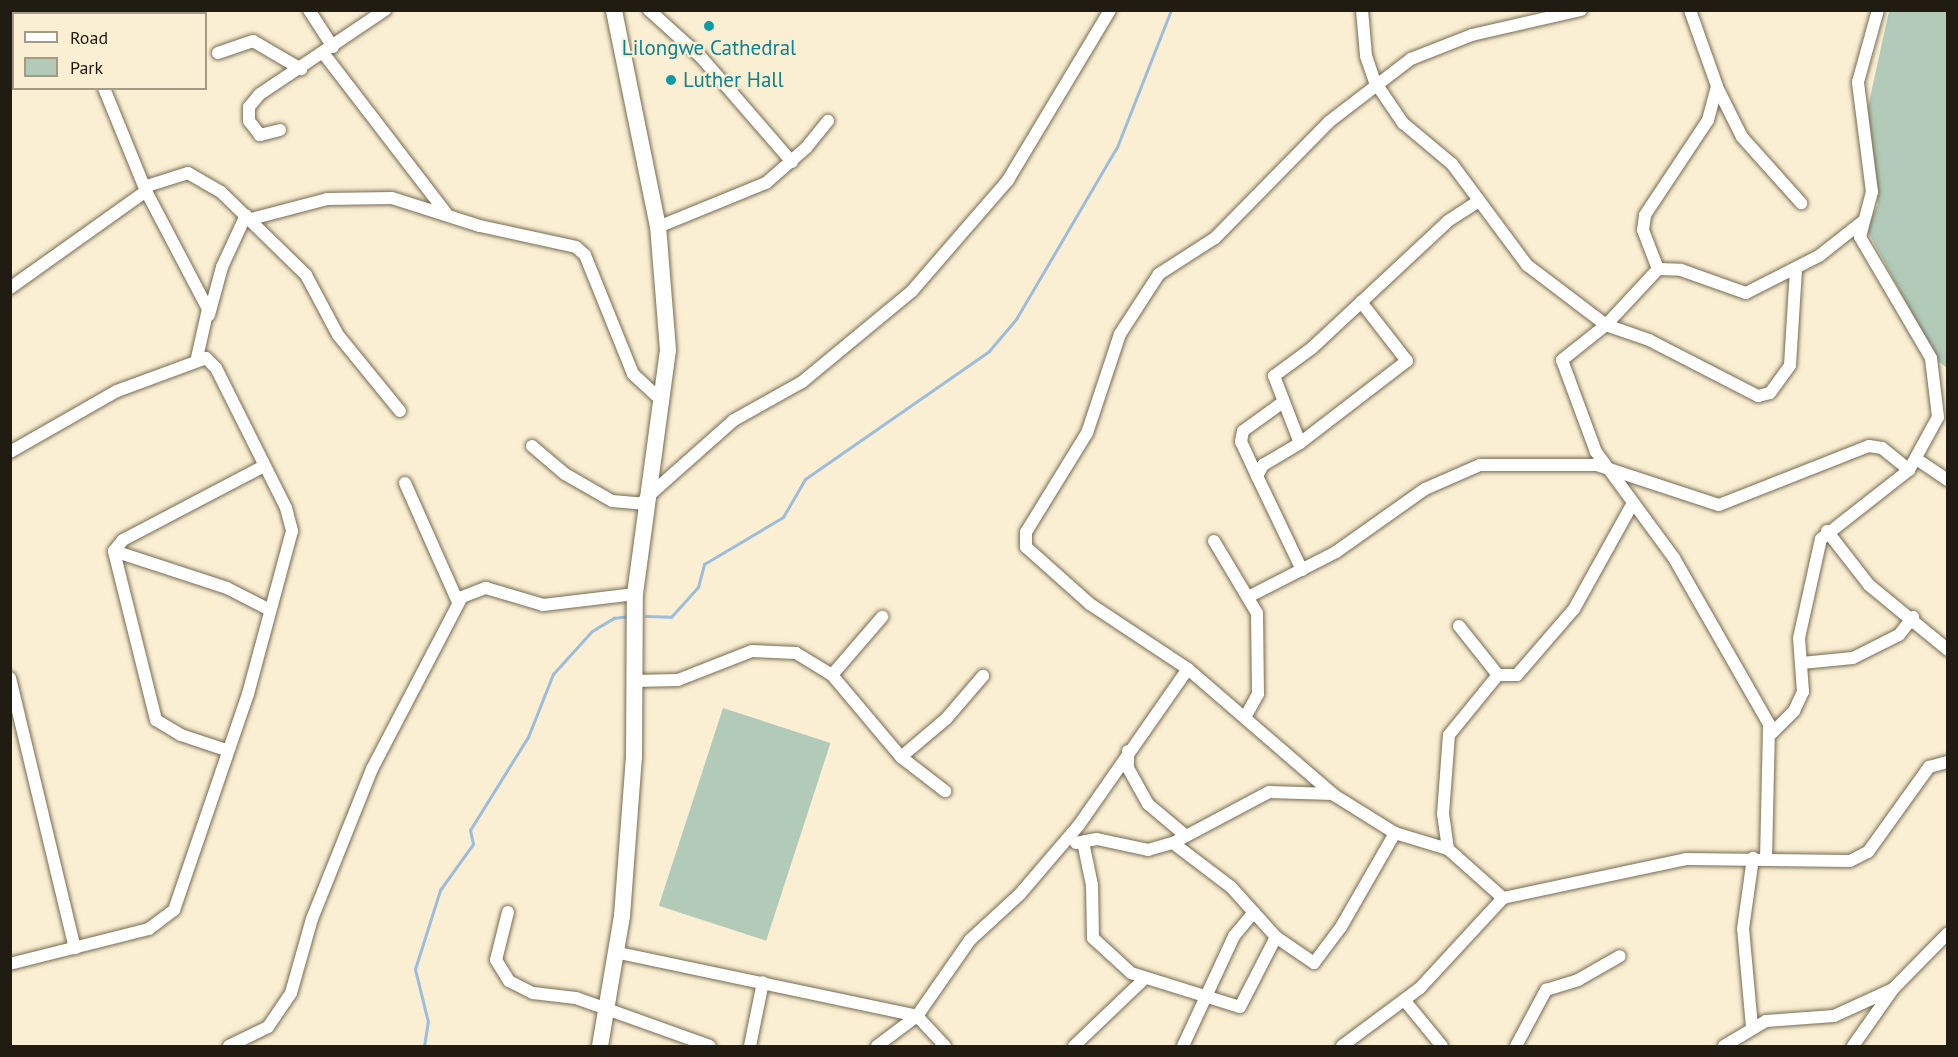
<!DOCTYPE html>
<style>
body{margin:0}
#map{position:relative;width:1958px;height:1057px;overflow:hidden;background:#fbefd3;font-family:"PT Sans",sans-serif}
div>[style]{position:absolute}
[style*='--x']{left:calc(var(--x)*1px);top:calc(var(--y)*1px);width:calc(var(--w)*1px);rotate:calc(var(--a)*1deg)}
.green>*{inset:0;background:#b2cbb9;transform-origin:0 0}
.stream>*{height:3px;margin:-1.5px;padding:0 1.5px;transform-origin:1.5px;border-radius:1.5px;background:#9dbddb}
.roads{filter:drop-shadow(0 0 2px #756b52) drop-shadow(0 0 2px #756b52)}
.street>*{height:12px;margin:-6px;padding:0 6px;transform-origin:6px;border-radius:6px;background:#fff}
.secondary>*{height:16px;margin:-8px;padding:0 8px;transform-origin:8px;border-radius:8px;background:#fff}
.dots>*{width:16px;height:16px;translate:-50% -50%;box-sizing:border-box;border:3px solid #fbefd3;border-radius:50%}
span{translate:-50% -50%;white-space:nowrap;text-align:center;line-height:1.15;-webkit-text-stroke:4.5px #fbefd3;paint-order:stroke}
.culture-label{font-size:21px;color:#0d838f}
.left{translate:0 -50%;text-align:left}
.frame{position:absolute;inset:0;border:12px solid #201c12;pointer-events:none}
.legend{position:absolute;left:12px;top:12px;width:195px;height:78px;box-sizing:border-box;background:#fbefd3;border:2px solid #a39b86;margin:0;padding:8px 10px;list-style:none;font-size:18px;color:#201c12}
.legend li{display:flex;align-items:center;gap:12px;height:30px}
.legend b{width:30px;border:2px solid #a39b86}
</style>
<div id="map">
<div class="green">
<i style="clip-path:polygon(1889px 11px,1947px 11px,1947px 368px,1938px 361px,1866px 228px,1878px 205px,1868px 107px)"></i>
<i style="left:723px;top:708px;width:113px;height:208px;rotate:18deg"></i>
</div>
<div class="stream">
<i style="--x:646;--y:616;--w:25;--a:2"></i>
<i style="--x:671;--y:617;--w:40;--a:-48"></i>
<i style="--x:698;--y:587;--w:24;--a:-75"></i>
<i style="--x:704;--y:564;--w:92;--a:-30.7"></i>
<i style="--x:783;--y:517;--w:44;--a:-59.9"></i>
<i style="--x:805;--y:479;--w:224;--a:-34.8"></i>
<i style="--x:989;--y:351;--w:42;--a:-49.8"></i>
<i style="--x:1016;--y:319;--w:199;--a:-59.6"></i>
<i style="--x:1117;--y:147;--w:147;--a:-68.5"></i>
<i style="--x:424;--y:1046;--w:24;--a:-81"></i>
<i style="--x:428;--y:1022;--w:55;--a:-103.8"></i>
<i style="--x:415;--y:969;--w:83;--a:-72.4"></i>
<i style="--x:440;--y:890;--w:57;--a:-54.3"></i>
<i style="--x:473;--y:844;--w:14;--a:-102"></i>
<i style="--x:470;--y:830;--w:110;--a:-58.1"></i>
<i style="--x:528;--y:737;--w:68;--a:-68.4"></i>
<i style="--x:553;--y:674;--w:58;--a:-47.8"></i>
<i style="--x:592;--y:631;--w:26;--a:-31"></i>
<i style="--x:614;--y:618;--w:15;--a:-8"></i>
</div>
<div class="roads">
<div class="street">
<i style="--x:82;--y:10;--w:4;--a:76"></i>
<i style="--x:309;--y:10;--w:44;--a:57"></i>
<i style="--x:649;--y:10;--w:70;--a:42.1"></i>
<i style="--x:701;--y:57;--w:139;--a:49.1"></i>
<i style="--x:1362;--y:10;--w:46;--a:85"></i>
<i style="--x:1366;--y:56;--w:28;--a:71"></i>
<i style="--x:1375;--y:82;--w:50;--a:55.7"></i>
<i style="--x:1403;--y:123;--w:64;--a:39.9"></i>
<i style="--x:1452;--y:164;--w:126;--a:53.4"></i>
<i style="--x:1527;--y:265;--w:99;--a:37.2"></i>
<i style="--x:1606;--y:325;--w:46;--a:19.2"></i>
<i style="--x:1649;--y:340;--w:123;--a:27.2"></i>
<i style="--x:1758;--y:396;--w:12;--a:-14"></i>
<i style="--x:1770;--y:393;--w:34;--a:-54"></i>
<i style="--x:1790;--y:365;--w:96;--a:-86.4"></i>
<i style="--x:1581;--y:10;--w:112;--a:167.1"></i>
<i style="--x:1472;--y:35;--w:66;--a:158.5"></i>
<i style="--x:1411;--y:59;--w:103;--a:142.5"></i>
<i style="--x:1329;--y:122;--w:163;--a:134.5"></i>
<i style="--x:1215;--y:238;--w:67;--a:147.3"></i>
<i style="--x:1159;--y:274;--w:72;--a:123"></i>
<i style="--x:1120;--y:334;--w:104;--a:108.4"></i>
<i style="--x:1087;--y:433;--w:116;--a:121.6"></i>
<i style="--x:1026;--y:532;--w:15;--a:90"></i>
<i style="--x:1026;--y:547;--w:86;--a:41.7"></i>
<i style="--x:1090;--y:604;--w:118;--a:33.6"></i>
<i style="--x:1188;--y:669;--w:193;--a:40.8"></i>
<i style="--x:1334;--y:795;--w:72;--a:31.9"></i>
<i style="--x:1395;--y:833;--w:55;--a:16.8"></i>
<i style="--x:1448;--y:849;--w:74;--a:41.7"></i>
<i style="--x:1503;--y:898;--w:187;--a:-12"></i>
<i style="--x:1686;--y:859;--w:164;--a:0.7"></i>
<i style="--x:1850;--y:861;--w:20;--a:-27"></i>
<i style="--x:1868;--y:852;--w:105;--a:-54.3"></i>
<i style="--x:1929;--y:767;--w:20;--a:-15"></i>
<i style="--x:218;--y:53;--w:37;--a:-19"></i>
<i style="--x:253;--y:41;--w:56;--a:30.3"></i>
<i style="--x:324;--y:54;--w:200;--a:52.5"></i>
<i style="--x:1717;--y:87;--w:56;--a:63.4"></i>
<i style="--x:1742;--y:137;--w:89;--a:48.2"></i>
<i style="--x:280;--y:130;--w:21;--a:166"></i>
<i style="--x:260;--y:135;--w:18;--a:-128"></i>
<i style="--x:249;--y:121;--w:14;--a:-90"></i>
<i style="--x:249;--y:107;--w:17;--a:-50"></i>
<i style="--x:260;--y:94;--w:151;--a:-33.9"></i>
<i style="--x:147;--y:186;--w:43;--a:-17.6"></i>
<i style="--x:188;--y:173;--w:38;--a:30"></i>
<i style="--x:221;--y:192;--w:119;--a:44.3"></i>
<i style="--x:306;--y:275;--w:68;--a:61.9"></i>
<i style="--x:338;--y:335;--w:98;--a:50.8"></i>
<i style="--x:146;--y:191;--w:133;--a:62.3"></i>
<i style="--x:208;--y:309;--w:50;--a:102.7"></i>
<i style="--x:251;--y:219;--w:79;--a:-14.7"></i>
<i style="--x:327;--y:199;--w:65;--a:-0.9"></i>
<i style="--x:392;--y:198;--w:92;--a:17.7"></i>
<i style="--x:480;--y:226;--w:98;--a:12.3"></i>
<i style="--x:576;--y:247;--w:12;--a:42"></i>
<i style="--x:585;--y:255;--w:128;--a:68"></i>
<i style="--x:633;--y:374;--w:41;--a:43"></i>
<i style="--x:658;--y:227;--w:117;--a:-22.2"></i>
<i style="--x:766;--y:183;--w:53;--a:-41.2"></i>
<i style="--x:806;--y:148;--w:35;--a:-51"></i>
<i style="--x:1658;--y:269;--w:42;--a:-111"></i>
<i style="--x:1643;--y:230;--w:15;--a:-82"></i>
<i style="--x:1645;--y:215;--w:114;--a:-56.4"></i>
<i style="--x:1708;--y:120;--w:35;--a:-75"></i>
<i style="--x:1717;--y:86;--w:81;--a:-109.6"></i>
<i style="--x:10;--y:288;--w:167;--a:-35.5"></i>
<i style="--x:146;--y:191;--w:111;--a:-112.2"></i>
<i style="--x:209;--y:315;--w:50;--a:-74.8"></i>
<i style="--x:222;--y:267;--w:57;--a:-65.2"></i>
<i style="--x:1300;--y:443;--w:135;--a:-37.5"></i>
<i style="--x:1407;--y:361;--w:75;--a:-127.9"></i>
<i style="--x:532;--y:446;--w:43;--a:40.3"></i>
<i style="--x:565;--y:474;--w:54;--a:29.9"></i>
<i style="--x:612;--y:501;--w:32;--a:5"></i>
<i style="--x:10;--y:452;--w:123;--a:-29.7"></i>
<i style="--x:117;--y:391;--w:95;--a:-20.3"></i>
<i style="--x:206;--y:358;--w:14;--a:45"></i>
<i style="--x:216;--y:368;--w:157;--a:63.4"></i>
<i style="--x:286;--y:508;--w:24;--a:75"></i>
<i style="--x:292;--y:531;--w:169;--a:105.1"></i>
<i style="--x:248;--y:694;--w:228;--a:108.9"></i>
<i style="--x:174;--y:910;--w:31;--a:143"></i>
<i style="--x:149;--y:929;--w:143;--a:165.9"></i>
<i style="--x:1918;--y:460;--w:36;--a:34"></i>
<i style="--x:1257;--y:476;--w:38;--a:-115"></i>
<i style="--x:1241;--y:442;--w:11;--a:-80"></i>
<i style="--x:1243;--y:431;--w:48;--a:-35.7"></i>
<i style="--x:405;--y:483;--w:130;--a:66"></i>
<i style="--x:645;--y:499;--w:119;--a:-41.6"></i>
<i style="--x:734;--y:420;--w:78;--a:-29.2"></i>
<i style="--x:802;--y:382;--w:143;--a:-39.6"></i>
<i style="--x:912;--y:291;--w:147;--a:-49.1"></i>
<i style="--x:1008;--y:180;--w:198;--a:-59"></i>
<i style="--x:1827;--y:531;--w:68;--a:52.1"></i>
<i style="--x:1869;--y:585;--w:102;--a:39.4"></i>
<i style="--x:1214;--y:541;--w:84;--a:59.2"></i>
<i style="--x:1257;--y:613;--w:81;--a:89.3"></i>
<i style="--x:1258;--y:694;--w:25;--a:119"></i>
<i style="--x:114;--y:551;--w:119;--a:18.1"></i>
<i style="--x:227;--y:588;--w:48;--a:27.1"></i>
<i style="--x:1302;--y:570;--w:104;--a:-115.6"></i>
<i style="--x:1257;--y:476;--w:13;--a:-61"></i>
<i style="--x:1263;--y:465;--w:43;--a:-30.7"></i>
<i style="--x:1300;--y:443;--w:72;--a:-111.2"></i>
<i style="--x:1274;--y:376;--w:47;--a:-36.4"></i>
<i style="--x:1312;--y:348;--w:186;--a:-43"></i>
<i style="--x:1448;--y:221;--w:37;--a:-33"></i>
<i style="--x:1250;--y:596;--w:97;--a:-27.1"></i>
<i style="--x:1336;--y:552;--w:109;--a:-35.3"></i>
<i style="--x:1425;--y:489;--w:60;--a:-23.6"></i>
<i style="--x:1480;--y:465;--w:117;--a:0"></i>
<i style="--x:1597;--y:465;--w:128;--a:18.2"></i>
<i style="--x:1719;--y:505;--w:161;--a:-21.5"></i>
<i style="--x:1869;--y:446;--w:13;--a:9"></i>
<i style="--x:1882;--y:448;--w:35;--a:39"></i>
<i style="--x:1459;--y:626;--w:63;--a:51.5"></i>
<i style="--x:1498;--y:675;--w:19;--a:0"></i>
<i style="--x:1517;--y:675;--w:87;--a:-49.2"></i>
<i style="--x:1574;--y:609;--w:121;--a:-60.9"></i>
<i style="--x:1802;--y:663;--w:51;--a:-5.6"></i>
<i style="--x:1853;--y:658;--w:51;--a:-26.6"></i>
<i style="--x:1899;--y:635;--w:23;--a:-52"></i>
<i style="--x:832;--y:675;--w:77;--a:-49.2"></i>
<i style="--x:10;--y:678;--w:278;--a:76.5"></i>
<i style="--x:633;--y:681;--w:45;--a:-1.3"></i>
<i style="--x:678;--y:680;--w:79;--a:-21.4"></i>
<i style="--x:752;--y:651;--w:44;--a:2.6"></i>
<i style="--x:796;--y:653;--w:42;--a:31.4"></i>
<i style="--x:832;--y:675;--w:107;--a:49.9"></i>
<i style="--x:901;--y:757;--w:56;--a:37.7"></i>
<i style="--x:1771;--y:734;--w:33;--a:-45"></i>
<i style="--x:1794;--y:711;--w:21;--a:-65"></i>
<i style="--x:1803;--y:692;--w:54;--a:-94.2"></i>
<i style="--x:1799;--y:638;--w:101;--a:-77.5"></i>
<i style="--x:1821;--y:539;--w:112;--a:-38.1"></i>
<i style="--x:1909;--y:470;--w:60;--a:-61.3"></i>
<i style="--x:1938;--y:417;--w:59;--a:-96.8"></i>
<i style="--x:1931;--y:358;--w:140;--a:-120.4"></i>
<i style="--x:1860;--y:237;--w:47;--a:-75.1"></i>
<i style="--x:1872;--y:192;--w:111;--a:-97.3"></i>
<i style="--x:1858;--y:82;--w:75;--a:-74.5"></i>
<i style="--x:226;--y:750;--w:47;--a:-161.6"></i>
<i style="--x:181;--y:735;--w:29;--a:-149"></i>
<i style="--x:156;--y:720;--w:174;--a:-104"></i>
<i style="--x:114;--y:551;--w:14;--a:-51"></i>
<i style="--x:123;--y:540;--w:159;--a:-27.7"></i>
<i style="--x:1128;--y:751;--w:17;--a:90"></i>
<i style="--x:1128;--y:768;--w:41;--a:60.9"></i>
<i style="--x:1148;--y:804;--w:48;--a:40"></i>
<i style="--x:901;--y:757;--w:59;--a:-40.2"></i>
<i style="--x:946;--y:719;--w:57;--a:-49.3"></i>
<i style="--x:1083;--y:842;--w:44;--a:78.2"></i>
<i style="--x:1092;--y:885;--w:53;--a:88.9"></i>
<i style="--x:1093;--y:938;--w:52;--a:42.6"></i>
<i style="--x:1131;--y:973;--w:114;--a:17.3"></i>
<i style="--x:1240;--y:1007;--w:79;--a:-62.8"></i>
<i style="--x:1076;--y:843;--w:21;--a:-11"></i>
<i style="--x:1097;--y:839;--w:52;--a:12.2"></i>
<i style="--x:1148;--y:850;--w:26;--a:-16"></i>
<i style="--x:1173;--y:843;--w:109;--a:-28"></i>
<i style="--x:1269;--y:792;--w:64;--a:1.8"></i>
<i style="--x:1173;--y:843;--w:73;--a:37.2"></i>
<i style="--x:1231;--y:887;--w:67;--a:48"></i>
<i style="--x:1276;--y:937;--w:46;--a:34.4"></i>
<i style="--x:1314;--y:963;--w:45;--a:-53.1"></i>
<i style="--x:1341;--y:927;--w:108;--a:-60.1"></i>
<i style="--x:1448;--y:849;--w:35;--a:-98"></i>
<i style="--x:1443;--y:814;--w:79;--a:-85.7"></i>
<i style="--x:1449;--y:735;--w:77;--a:-50.8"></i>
<i style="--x:1766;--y:859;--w:135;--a:-88.7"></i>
<i style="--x:1769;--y:724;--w:191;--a:-119.8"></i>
<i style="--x:1674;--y:558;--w:132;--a:-126.3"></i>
<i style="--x:1596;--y:452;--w:98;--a:-110.3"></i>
<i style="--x:1562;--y:360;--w:56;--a:-38.5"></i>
<i style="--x:1606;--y:325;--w:76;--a:-47.1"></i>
<i style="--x:1658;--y:269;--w:23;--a:2"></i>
<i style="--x:1681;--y:270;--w:69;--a:19.5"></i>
<i style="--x:1746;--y:293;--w:82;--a:-26.9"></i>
<i style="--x:1819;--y:256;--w:55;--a:-38.3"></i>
<i style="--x:508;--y:912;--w:49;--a:104"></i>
<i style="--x:496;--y:960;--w:25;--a:58"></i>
<i style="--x:509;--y:981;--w:27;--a:27"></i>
<i style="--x:533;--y:993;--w:43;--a:6.6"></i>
<i style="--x:576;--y:998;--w:142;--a:19.7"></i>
<i style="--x:619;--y:953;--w:305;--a:11.9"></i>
<i style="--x:917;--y:1016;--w:41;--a:47"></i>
<i style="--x:1405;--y:1001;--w:58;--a:50.6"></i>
<i style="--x:1752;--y:1027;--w:98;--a:-95.2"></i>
<i style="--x:1743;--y:929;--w:72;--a:-82"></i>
<i style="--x:229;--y:1046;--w:43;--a:-26"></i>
<i style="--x:268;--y:1027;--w:41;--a:-55.9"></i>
<i style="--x:291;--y:993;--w:77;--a:-74.2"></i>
<i style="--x:312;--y:919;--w:162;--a:-68.2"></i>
<i style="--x:372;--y:769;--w:194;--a:-62.4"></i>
<i style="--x:462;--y:597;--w:26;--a:-21"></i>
<i style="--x:486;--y:588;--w:59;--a:16.6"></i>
<i style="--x:543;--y:605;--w:93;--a:-6.8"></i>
<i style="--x:750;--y:1046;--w:65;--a:-78.5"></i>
<i style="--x:877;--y:1046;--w:50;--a:-36.9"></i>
<i style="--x:917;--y:1016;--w:93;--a:-55.1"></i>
<i style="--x:970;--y:940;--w:68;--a:-42.6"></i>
<i style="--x:1020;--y:894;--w:91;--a:-49.5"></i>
<i style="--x:1079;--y:825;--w:190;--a:-55.1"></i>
<i style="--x:1074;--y:1046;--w:97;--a:-43.7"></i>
<i style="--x:1183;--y:1046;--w:121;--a:-65.1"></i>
<i style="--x:1234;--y:936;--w:31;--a:-50"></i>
<i style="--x:1342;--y:1046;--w:97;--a:-36.6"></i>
<i style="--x:1420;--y:988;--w:122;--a:-47.3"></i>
<i style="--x:1516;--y:1046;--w:64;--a:-61.8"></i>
<i style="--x:1546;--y:990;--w:34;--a:-17"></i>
<i style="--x:1578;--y:980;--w:48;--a:-29.7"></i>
<i style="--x:1724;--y:1046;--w:49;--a:-30.8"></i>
<i style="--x:1766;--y:1021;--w:68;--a:-4.2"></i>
<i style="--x:1834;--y:1016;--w:65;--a:-24.6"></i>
<i style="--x:1853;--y:1046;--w:70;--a:-54.9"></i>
<i style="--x:1893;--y:989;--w:78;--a:-45.5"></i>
</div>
<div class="secondary">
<i style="--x:600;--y:1046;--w:132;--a:-80.4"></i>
<i style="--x:622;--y:916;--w:158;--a:-85.7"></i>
<i style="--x:634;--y:758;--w:164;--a:-89.7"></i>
<i style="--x:635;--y:594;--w:246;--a:-82.3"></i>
<i style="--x:668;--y:350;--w:123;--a:-94.6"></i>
<i style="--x:658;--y:227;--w:221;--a:-101.5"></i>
</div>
</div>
<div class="dots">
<i style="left:709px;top:26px;background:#0f9aa8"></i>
<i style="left:671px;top:80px;background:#0f9aa8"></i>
</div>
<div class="culture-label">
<span style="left:709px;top:48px">Lilongwe Cathedral</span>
<span class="left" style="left:683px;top:80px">Luther Hall</span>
</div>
<div class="frame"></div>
<ul class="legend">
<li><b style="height:8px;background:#fff"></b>Road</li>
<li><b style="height:16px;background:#b2cbb9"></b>Park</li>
</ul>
</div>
